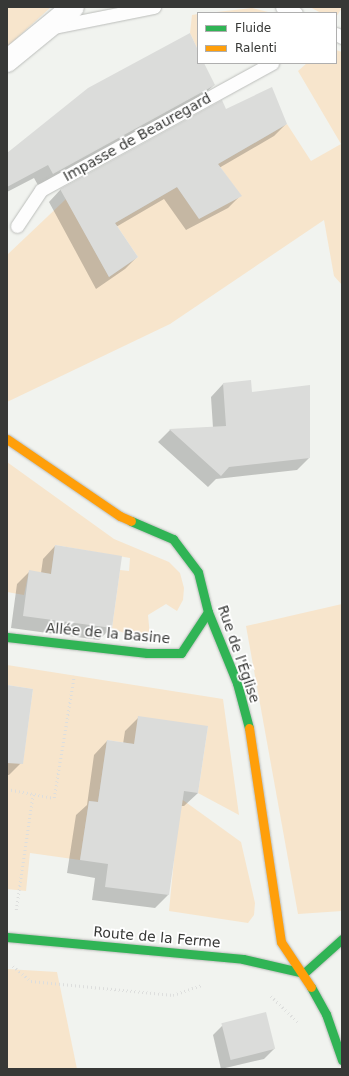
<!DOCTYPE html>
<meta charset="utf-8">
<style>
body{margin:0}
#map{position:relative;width:349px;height:1076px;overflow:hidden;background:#f1f3ef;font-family:"DejaVu Sans",sans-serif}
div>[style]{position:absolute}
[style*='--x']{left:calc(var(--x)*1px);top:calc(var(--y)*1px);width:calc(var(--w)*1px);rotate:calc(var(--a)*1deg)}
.green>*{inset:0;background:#f7e5cc}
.shadow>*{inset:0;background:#0003}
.building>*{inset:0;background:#dbdcda;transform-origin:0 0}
.path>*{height:2.5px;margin-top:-1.25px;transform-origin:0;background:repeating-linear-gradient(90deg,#dddedd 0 1px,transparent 0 4px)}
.roads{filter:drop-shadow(0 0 1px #bbbdba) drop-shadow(0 0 1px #bbbdba)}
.lane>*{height:13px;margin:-6.5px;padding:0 6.5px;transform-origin:6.5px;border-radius:6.5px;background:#fdfdfd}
.street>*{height:22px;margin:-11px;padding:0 11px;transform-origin:11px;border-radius:11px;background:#fdfdfd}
.fast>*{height:9px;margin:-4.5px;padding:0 4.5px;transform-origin:4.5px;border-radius:4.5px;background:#30b455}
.slow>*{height:9px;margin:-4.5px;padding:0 4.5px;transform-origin:4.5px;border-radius:4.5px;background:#ff9f0a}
span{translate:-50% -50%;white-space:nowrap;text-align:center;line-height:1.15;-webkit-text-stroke:3.5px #fff;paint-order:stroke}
.street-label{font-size:14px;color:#373836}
.frame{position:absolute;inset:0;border:8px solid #373836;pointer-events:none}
.legend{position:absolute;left:197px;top:12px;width:140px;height:52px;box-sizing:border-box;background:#fff;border:1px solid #afafaf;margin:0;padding:5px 7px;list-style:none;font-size:12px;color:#373836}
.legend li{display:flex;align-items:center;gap:8px;height:20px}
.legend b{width:20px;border:1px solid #afafaf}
</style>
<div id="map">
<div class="green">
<i style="clip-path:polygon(7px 7px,51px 7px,7px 47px)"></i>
<i style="clip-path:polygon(310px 7px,342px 7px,342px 8px,336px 17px,336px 13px,321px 13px)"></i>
<i style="clip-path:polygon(252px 8px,272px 13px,208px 13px)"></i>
<i style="clip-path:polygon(198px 14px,198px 50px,190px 33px,192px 15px)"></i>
<i style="clip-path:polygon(336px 50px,342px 52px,342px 285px,334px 276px,324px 220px,170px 324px,7px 402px,7px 255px,66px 199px,109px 277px,138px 257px,115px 223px,177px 187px,199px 218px,241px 196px,218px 164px,287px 124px,311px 161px,341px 144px,298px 71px,307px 63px,336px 63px)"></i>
<i style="clip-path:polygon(7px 462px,114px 539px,169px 562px,180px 573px,184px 588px,183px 600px,177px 611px,166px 604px,148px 615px,150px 636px,136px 638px,112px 628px,120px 570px,129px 571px,130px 558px,55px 545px,51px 574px,29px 571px,24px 595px,7px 592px)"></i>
<i style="clip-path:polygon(342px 604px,342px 911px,298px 914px,246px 626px)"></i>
<i style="clip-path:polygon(7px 665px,223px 699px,239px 815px,198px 793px,208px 726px,134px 744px,107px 740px,98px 802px,89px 801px,80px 860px,30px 853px,26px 891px,7px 889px,7px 769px,8px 760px,23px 762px,33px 689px,7px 685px)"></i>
<i style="clip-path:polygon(180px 798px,241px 842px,255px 903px,254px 915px,248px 923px,169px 911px)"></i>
<i style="clip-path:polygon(7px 969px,57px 972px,77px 1069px,7px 1069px)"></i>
</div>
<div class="shadow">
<i style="clip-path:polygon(198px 52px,198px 63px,203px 63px,214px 85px,200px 98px,39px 187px,34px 178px,7px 192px,7px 155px)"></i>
<i style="clip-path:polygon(226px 110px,286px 124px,274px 136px,219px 168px,240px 196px,228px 208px,186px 230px,164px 199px,116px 227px,137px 257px,125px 269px,96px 289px,49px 202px,61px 189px)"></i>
<i style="clip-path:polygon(223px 384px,251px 393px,309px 386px,309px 458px,297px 470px,216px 479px,208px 487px,158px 442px,170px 430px,213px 428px,211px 397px)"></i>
<i style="clip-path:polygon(55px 546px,121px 557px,111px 628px,99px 640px,11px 628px,17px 584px,29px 572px,41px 573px,43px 559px)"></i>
<i style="clip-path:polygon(7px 686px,22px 762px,9px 775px,7px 775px)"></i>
<i style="clip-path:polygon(139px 717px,198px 793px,184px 806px,181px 806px,168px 895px,155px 908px,92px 900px,95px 878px,67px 873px,76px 815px,87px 805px,94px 755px,107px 741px,123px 744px,125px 731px)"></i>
<i style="clip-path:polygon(223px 1025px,274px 1049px,264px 1059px,221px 1069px,213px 1035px)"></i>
</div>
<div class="building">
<i style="clip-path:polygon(190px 33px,198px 50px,198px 63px,204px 63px,215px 85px,53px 174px,48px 165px,7px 187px,7px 153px,88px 88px)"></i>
<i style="clip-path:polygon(272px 87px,287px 124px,218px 164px,242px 196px,199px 219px,177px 187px,115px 223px,138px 257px,109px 277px,60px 189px,222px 100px,226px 109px)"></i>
<i style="clip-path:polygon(251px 380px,252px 392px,310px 385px,310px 458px,229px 467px,221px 476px,169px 429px,226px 426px,223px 383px)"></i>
<i style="clip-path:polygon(55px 545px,122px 556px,112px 628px,23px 616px,29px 570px,51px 574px)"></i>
<i style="clip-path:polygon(7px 685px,33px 689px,23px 764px,7px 763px)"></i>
<i style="clip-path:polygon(138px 716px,208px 726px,198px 793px,184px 791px,169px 895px,105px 887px,108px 864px,80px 860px,89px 801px,98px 802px,107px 740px,134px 744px)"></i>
<i style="left:266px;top:1012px;width:38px;height:46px;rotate:76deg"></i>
</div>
<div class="path">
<i style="--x:7;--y:789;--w:48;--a:10.8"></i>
<i style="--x:54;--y:798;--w:124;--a:-80.7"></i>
<i style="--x:16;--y:910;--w:117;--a:-81.7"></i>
<i style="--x:13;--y:966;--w:23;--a:40"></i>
<i style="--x:31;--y:981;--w:143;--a:5.6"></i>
<i style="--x:173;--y:995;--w:31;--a:-19"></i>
<i style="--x:271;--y:996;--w:37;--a:44"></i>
</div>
<div class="roads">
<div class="lane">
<i style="--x:282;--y:7;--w:15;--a:23"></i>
<i style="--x:53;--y:27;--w:103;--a:-11.2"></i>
<i style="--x:336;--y:34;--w:7;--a:27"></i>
<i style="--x:17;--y:226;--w:43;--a:-56.3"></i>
<i style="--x:41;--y:190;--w:264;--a:-28.8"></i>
</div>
<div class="street">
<i style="--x:7;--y:61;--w:85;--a:-39.3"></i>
</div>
<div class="fast">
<i style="--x:131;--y:521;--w:46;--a:23.2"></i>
<i style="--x:173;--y:539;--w:41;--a:52.9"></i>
<i style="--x:198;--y:572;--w:41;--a:76"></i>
<i style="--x:208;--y:612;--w:77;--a:67.8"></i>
<i style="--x:237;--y:683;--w:47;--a:75.1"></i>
<i style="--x:7;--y:637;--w:141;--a:6.5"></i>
<i style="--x:147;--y:653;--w:34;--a:0"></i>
<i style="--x:181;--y:653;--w:49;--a:-56.6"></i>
<i style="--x:7;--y:937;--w:237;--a:5.3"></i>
<i style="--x:243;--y:959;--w:63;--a:12.9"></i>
<i style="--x:304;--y:973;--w:51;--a:-41.8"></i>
<i style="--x:311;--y:987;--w:31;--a:61"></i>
<i style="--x:326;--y:1014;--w:49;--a:70.8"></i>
</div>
<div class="slow">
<i style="--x:7;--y:439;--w:137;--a:34.3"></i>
<i style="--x:120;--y:516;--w:12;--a:24"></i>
<i style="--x:249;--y:728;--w:216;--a:81.5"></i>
<i style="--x:281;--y:942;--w:54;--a:56.3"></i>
</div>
</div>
<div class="street-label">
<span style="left:137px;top:137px;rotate:-29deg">Impasse de Beauregard</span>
<span style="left:108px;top:633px;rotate:5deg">Allée de la Basine</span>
<span style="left:239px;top:654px;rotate:71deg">Rue de l'Église</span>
<span style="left:157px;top:937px;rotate:5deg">Route de la Ferme</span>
</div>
<div class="frame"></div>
<ul class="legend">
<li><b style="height:5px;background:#30b455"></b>Fluide</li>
<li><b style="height:5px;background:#ff9f0a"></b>Ralenti</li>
</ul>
</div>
